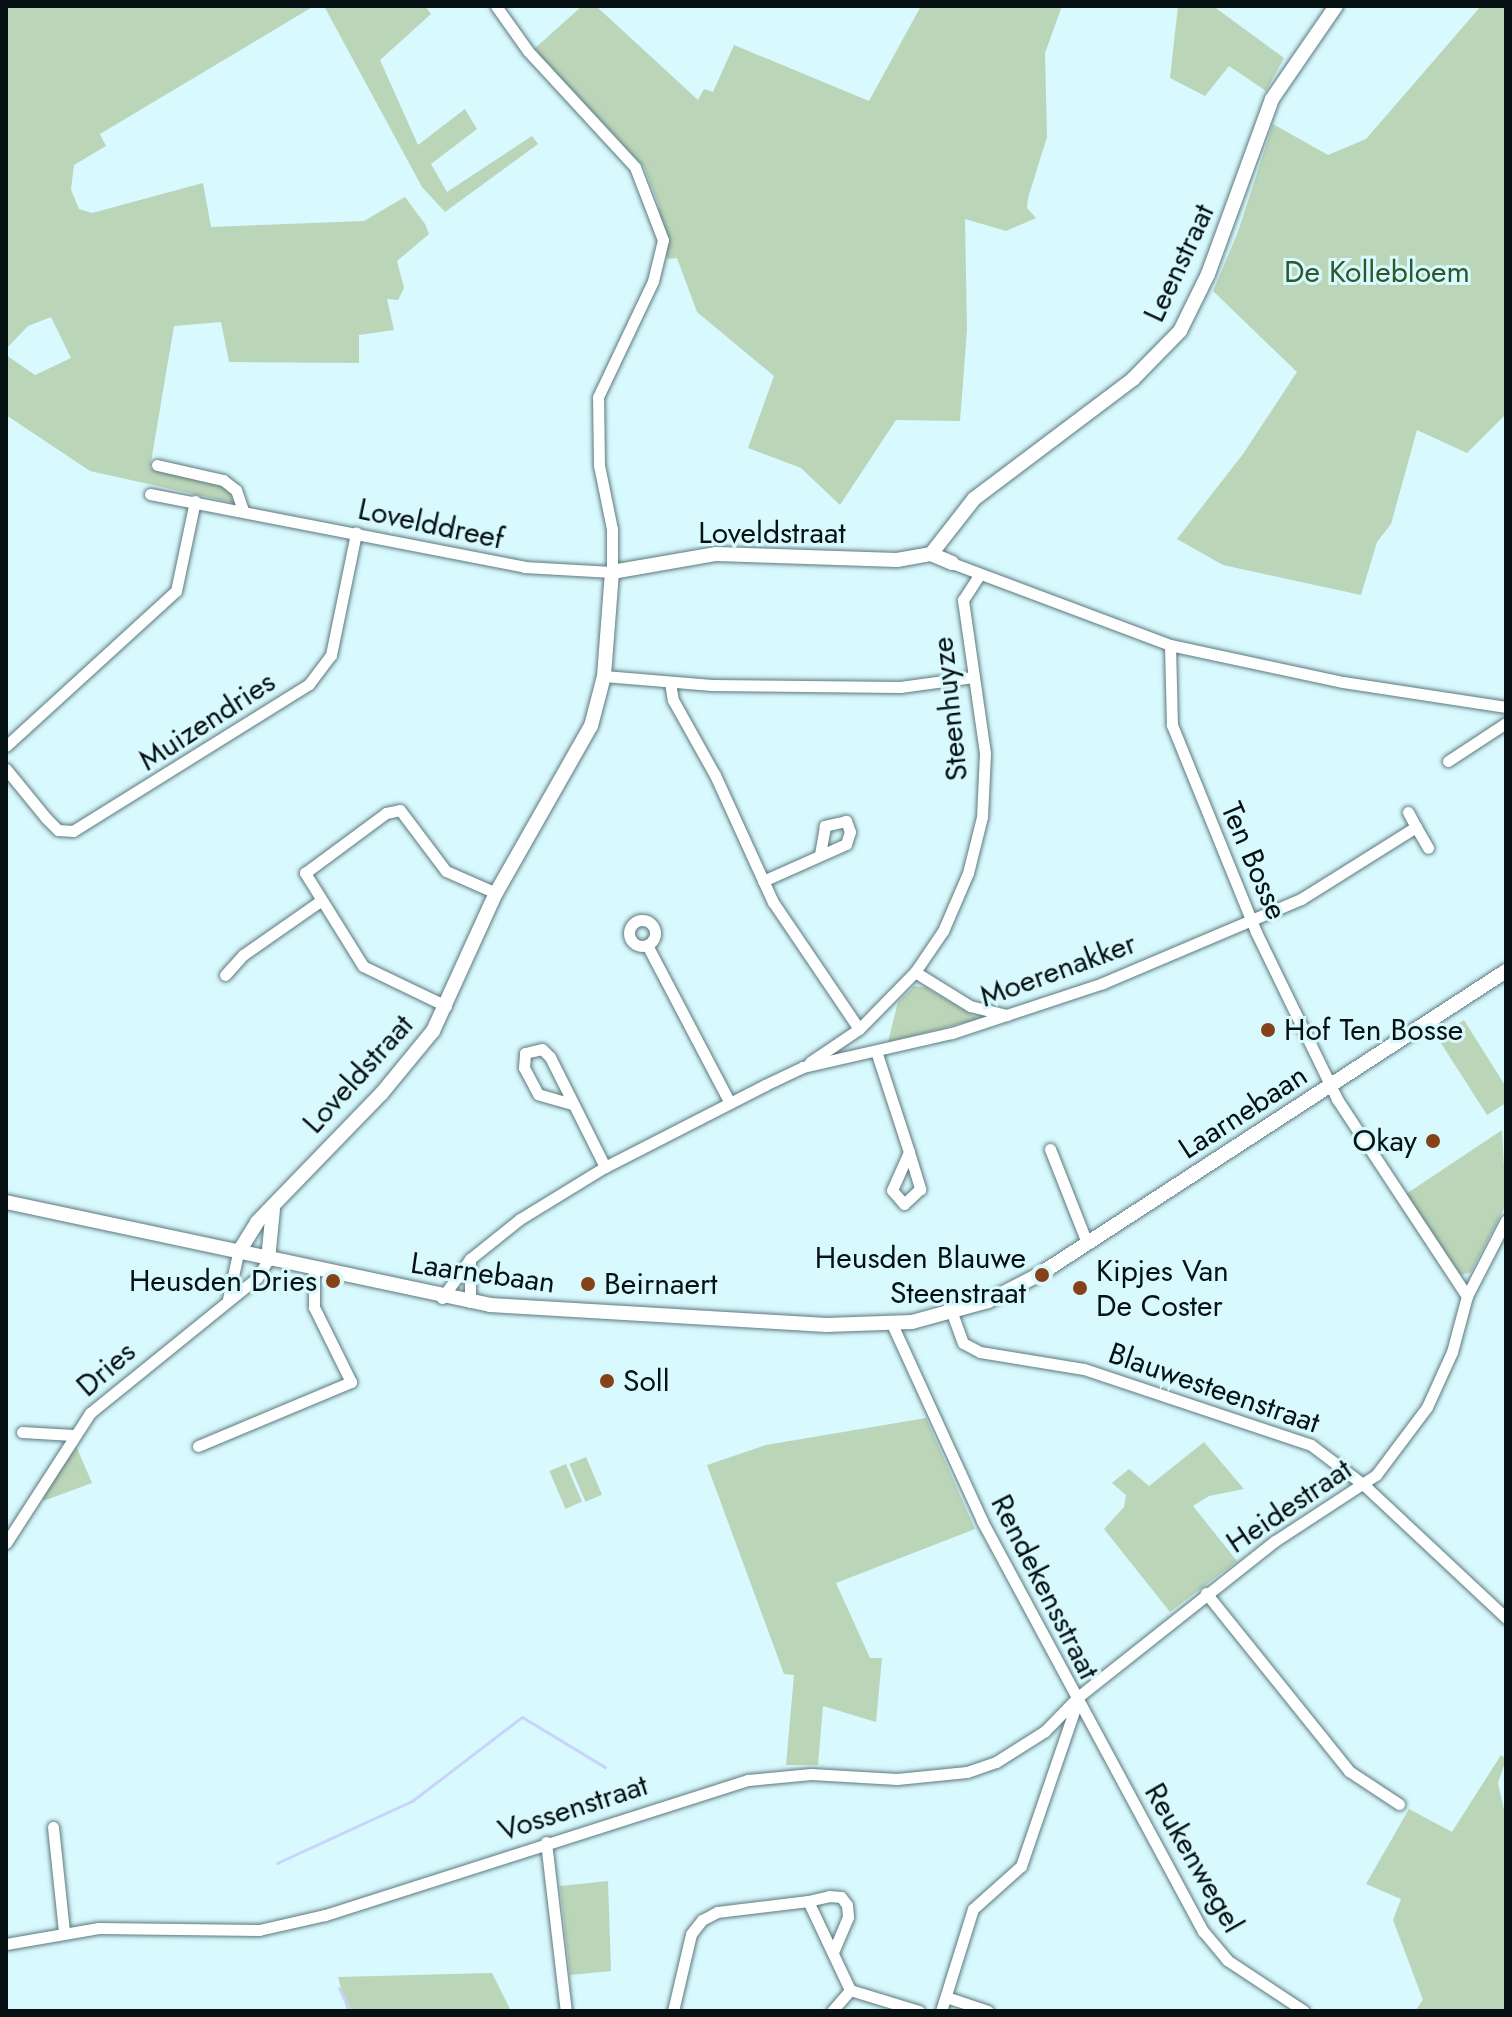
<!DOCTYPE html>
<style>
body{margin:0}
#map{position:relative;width:1512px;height:2017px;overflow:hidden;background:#d8f9fd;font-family:Jost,sans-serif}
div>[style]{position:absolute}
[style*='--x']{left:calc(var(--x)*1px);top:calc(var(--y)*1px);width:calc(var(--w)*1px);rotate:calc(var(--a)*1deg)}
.green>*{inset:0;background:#bbd5b9;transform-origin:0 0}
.stream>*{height:3px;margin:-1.5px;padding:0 1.5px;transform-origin:1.5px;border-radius:1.5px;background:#c8d4fc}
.roads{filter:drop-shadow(0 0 2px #5c797e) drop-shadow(0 0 2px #5c797e)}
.minor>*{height:11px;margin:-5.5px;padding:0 5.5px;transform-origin:5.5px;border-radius:5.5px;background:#fff}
.minor>.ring{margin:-5.5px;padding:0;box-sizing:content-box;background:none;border:11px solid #fff;border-radius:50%}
.tertiary>*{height:14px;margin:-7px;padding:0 7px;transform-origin:7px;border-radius:7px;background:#fff}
.dots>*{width:22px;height:22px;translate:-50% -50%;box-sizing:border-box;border:4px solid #d8f9fd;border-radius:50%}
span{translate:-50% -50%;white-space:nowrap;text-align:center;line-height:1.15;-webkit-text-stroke:6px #d8f9fd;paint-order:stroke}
.street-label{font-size:30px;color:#061113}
.park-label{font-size:30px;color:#2c582a}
.poi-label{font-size:30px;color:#061113}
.left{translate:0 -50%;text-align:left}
.right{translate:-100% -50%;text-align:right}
.frame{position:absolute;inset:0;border:8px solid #061113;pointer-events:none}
</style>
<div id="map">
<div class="green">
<i style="clip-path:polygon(6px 6px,314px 6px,100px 134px,106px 146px,74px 165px,71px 190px,79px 209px,92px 213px,203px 183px,211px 227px,364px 221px,405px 197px,425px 224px,429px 234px,397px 261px,404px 288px,398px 300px,387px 299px,394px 330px,359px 335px,359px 363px,229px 362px,221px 322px,174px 326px,150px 468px,226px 487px,234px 503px,90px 471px,6px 415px,6px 355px,35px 375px,71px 358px,51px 317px,28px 326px,6px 349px)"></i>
<i style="clip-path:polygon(324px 6px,425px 6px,431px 14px,380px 60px,418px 145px,465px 109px,477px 129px,431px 164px,447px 192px,532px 136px,538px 144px,445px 212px,422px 187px)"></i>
<i style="clip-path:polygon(582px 6px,596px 6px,698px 100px,704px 89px,713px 92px,734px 45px,869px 101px,921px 6px,1062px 6px,1045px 53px,1047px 137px,1028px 198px,1027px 208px,1036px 218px,1006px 231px,965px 219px,967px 330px,960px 421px,896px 420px,840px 505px,801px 468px,748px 448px,774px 376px,697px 312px,677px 258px,667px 259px,658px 203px,644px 167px,534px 49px)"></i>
<i style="clip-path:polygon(1178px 6px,1213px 6px,1284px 58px,1266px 91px,1229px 66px,1205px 96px,1170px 78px)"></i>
<i style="clip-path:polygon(1481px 6px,1506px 6px,1506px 414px,1467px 453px,1417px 430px,1391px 524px,1377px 542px,1361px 595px,1223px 565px,1177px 539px,1243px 454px,1297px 372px,1213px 291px,1238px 232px,1273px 124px,1328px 155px,1366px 139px)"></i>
<i style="clip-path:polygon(914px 986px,925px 987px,979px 1019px,888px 1042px,898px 1002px)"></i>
<i style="clip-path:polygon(1464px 1020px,1506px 1087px,1506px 1103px,1487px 1115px,1437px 1037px)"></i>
<i style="clip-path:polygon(1502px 1130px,1506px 1205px,1471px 1272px,1461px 1275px,1406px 1194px)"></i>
<i style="clip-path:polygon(926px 1418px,975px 1529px,836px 1583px,870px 1658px,882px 1658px,876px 1722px,823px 1706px,818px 1765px,786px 1765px,794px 1675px,784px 1674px,707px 1465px,766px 1445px)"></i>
<i style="clip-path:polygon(1204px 1442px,1244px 1489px,1209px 1496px,1193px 1506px,1237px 1561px,1170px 1612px,1104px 1529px,1124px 1507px,1126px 1495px,1112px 1483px,1129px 1469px,1149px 1486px)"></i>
<i style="clip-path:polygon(76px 1446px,92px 1483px,43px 1501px,43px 1493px)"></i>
<i style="left:586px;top:1457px;width:41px;height:18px;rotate:67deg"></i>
<i style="left:566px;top:1464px;width:41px;height:18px;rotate:67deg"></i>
<i style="clip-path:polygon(1501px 1755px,1506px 1759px,1498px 1783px,1506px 1818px,1506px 2011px,1415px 2011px,1423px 2000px,1393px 1920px,1401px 1899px,1366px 1884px,1409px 1809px,1452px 1832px)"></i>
<i style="clip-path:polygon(608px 1881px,611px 1971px,570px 1975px,560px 1886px)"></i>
<i style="clip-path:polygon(492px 1973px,511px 2011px,347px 2011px,338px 1977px)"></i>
</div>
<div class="stream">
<i style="--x:277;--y:1863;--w:149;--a:-24.7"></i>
<i style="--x:412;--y:1801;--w:138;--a:-37.4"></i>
<i style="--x:522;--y:1717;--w:97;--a:31.1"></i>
<i style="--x:339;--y:1988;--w:25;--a:64"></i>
</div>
<div class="roads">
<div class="minor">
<i style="--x:157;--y:465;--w:68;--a:12.8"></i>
<i style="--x:223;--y:480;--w:16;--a:38"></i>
<i style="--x:236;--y:490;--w:21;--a:71"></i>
<i style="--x:150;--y:494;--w:381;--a:11"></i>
<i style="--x:524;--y:567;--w:88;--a:3.3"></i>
<i style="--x:612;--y:572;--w:43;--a:-90"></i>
<i style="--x:612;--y:529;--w:65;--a:-101.5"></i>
<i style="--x:599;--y:465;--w:68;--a:-90.8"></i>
<i style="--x:598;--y:397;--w:128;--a:-64.6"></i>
<i style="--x:653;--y:281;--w:42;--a:-76.3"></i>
<i style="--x:663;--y:240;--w:78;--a:-111"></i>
<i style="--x:635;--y:167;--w:158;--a:-132.7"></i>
<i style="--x:528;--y:51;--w:55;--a:-125.4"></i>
<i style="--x:952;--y:563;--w:233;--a:20.6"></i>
<i style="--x:1170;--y:645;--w:177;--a:12.1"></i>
<i style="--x:1343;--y:682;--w:165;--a:8.7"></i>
<i style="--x:1170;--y:645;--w:80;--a:88.6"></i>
<i style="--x:1172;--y:725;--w:223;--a:67.9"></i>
<i style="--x:1256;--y:932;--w:186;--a:64.1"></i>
<i style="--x:1337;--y:1099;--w:236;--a:56.6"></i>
<i style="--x:604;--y:676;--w:108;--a:4.8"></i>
<i style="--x:712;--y:685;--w:188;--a:0.6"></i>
<i style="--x:900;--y:687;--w:74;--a:-7.8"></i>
<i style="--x:670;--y:682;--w:18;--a:81"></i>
<i style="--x:673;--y:700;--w:86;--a:60.8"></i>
<i style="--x:715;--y:775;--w:140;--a:65.5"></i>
<i style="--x:773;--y:902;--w:153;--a:55.9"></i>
<i style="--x:6;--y:746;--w:230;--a:-42.4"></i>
<i style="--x:176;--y:591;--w:92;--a:-78.1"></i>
<i style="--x:1448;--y:761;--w:69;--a:-33.2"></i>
<i style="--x:6;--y:769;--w:63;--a:50.8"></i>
<i style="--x:46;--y:818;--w:17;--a:45"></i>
<i style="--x:58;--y:830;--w:15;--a:4"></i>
<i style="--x:73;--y:831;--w:278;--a:-31.9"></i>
<i style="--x:309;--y:684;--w:36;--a:-53"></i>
<i style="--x:331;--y:655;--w:125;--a:-78.4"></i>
<i style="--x:1408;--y:812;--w:17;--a:62"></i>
<i style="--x:763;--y:881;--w:91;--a:-24"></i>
<i style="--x:846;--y:844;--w:13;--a:-72"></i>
<i style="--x:850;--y:832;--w:12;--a:-110"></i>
<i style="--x:846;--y:821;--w:22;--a:167"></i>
<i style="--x:825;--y:826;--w:29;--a:100"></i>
<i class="ring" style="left:629px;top:920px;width:15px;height:15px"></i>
<i style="--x:647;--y:945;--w:178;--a:62.3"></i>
<i style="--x:915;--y:972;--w:65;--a:31.7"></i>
<i style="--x:970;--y:1006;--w:38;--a:14"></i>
<i style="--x:225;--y:975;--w:27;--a:-48"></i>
<i style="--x:243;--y:955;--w:93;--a:-34.9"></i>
<i style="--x:446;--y:1006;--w:92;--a:-154.3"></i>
<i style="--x:363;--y:966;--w:110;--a:-121.9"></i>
<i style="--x:305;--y:873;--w:101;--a:-36.5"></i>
<i style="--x:386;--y:813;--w:14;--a:-12"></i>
<i style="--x:400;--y:810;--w:76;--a:53"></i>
<i style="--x:446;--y:871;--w:55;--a:23.7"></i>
<i style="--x:876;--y:1051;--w:106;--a:71.9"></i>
<i style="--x:909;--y:1152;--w:39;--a:73"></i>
<i style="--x:920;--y:1189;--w:22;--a:137"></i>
<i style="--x:904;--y:1204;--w:18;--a:-131"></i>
<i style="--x:892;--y:1190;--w:42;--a:-65.9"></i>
<i style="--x:810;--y:1062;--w:59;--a:-34"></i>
<i style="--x:859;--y:1029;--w:80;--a:-45.5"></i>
<i style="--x:915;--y:972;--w:50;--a:-55.7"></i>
<i style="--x:943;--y:931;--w:63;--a:-66.7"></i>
<i style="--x:968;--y:873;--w:58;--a:-76"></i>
<i style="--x:982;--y:817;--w:64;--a:-87.3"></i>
<i style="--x:985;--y:753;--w:155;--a:-98.2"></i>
<i style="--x:963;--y:600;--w:31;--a:-57"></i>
<i style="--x:572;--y:1104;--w:35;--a:-164"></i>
<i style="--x:538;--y:1094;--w:30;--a:-118"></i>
<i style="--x:524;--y:1068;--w:15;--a:-86"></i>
<i style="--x:525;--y:1053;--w:17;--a:-13"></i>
<i style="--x:542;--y:1049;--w:11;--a:45"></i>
<i style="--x:550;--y:1057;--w:123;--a:63.4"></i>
<i style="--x:1050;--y:1149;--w:101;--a:68.5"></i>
<i style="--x:470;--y:1259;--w:43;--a:90"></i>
<i style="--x:442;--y:1298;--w:48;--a:-54.3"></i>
<i style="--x:470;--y:1259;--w:64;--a:-38.7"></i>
<i style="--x:520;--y:1219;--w:100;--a:-31.5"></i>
<i style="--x:605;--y:1167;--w:180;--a:-27.1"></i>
<i style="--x:765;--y:1085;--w:42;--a:-25.3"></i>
<i style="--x:803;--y:1067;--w:153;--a:-12.9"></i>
<i style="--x:952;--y:1033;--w:159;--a:-18.3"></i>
<i style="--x:1103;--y:983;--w:215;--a:-23"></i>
<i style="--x:1301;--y:899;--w:136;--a:-32.1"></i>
<i style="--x:1416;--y:827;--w:24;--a:60"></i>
<i style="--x:228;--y:1299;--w:47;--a:-77.7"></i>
<i style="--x:952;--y:1313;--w:32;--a:70"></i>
<i style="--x:963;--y:1343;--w:19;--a:28"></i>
<i style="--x:980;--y:1352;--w:105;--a:9.3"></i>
<i style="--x:1084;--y:1369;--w:239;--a:18.5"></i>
<i style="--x:1311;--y:1445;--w:66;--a:37"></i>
<i style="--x:1364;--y:1485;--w:195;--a:43.1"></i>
<i style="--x:892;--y:1324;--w:217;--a:65.4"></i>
<i style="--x:982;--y:1521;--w:466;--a:61.7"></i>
<i style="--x:1203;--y:1931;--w:38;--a:50"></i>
<i style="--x:1227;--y:1960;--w:92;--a:33.5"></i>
<i style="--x:22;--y:1432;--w:51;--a:3.4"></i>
<i style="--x:198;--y:1446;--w:166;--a:-22.7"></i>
<i style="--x:351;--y:1382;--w:84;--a:-116.3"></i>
<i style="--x:314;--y:1307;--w:37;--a:-90"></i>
<i style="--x:6;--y:1543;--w:155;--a:-57.1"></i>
<i style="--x:90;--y:1413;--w:215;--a:-39"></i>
<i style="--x:257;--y:1278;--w:21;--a:-59"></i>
<i style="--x:1206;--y:1593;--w:228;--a:51.2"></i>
<i style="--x:1349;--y:1771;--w:60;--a:33.4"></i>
<i style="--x:53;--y:1827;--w:105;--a:84"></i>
<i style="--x:546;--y:1842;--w:170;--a:83.3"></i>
<i style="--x:808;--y:1901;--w:22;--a:-13"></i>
<i style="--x:829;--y:1896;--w:12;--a:5"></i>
<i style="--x:841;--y:1897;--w:10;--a:53"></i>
<i style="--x:847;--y:1905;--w:12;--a:85"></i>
<i style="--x:848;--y:1917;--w:39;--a:113"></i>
<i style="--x:6;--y:1944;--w:94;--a:-9.8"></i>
<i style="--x:99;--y:1928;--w:160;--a:0.7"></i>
<i style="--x:259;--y:1930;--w:68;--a:-12.8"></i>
<i style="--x:325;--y:1915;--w:444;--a:-17.7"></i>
<i style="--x:748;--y:1780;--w:63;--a:-5.4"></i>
<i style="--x:811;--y:1774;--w:86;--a:3.3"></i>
<i style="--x:897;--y:1779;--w:70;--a:-5.7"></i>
<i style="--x:967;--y:1772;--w:31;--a:-19"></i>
<i style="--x:996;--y:1762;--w:58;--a:-32.3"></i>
<i style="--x:1045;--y:1731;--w:47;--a:-45.9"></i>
<i style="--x:1078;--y:1697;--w:251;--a:-38.4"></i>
<i style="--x:1275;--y:1541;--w:121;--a:-33.2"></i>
<i style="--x:1376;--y:1475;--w:85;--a:-53.1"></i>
<i style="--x:1427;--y:1407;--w:60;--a:-65.6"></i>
<i style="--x:1452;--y:1352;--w:58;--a:-75"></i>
<i style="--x:1467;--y:1296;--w:85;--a:-62.8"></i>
<i style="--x:946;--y:1997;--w:44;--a:18.4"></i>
<i style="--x:673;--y:2011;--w:79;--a:-76.8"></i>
<i style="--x:691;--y:1934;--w:18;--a:-52"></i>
<i style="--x:702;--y:1920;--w:17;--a:-28"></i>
<i style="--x:717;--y:1912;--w:92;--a:-6.9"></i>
<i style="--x:808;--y:1901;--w:98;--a:64.7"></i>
<i style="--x:850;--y:1990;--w:72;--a:16.9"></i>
<i style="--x:832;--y:2011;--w:28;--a:-49"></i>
<i style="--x:941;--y:2011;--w:107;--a:-72.6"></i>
<i style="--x:973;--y:1909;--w:64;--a:-41.9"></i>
<i style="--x:1021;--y:1866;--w:170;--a:-71.1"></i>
</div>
<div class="tertiary">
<i style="--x:931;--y:554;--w:70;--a:-52"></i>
<i style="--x:974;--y:499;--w:199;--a:-37"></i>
<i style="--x:1133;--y:379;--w:67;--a:-45.6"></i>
<i style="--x:1180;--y:331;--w:64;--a:-63.8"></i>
<i style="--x:1208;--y:274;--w:186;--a:-69.9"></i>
<i style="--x:1272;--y:99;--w:113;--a:-55.5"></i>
<i style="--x:6;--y:1202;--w:495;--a:12"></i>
<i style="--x:490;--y:1305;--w:337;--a:3.4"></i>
<i style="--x:826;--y:1325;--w:86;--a:-2"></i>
<i style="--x:912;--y:1322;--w:79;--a:-15.4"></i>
<i style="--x:988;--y:1301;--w:59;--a:-27.4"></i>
<i style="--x:1040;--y:1274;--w:556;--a:-33.03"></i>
<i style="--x:238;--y:1253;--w:36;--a:-58"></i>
<i style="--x:257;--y:1222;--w:180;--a:-45.9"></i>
<i style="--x:382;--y:1093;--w:80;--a:-50.6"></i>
<i style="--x:433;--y:1031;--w:152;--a:-65.5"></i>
<i style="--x:496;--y:893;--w:192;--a:-60.4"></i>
<i style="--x:591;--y:726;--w:52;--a:-75.4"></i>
<i style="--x:604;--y:676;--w:104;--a:-85.6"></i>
<i style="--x:612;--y:572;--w:106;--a:-9.8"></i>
<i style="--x:716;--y:554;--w:181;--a:1.9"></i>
<i style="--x:897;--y:560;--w:35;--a:-10"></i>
<i style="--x:931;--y:554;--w:23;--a:23"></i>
<i style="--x:268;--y:1260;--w:51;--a:-84.4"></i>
</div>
</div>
<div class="dots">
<i style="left:1268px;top:1030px;background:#864119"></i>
<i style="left:1433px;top:1141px;background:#864119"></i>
<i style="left:1042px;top:1275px;background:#864119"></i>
<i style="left:333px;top:1281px;background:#864119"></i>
<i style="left:588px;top:1284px;background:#864119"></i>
<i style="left:1080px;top:1288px;background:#864119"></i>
<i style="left:607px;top:1381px;background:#864119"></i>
</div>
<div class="street-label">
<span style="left:1179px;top:263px;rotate:-65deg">Leenstraat</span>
<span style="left:431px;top:524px;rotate:12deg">Lovelddreef</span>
<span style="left:772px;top:533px">Loveldstraat</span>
<span style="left:950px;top:709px;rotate:-96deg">Steenhuyze</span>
<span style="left:207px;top:721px;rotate:-33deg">Muizendries</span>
<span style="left:1254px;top:861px;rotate:67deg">Ten Bosse</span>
<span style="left:1058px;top:970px;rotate:-20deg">Moerenakker</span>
<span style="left:358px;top:1074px;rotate:-48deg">Loveldstraat</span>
<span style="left:1243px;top:1112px;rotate:-33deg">Laarnebaan</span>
<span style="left:483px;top:1273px;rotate:8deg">Laarnebaan</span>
<span style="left:106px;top:1369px;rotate:-41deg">Dries</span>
<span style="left:1214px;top:1388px;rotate:19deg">Blauwesteenstraat</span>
<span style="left:1289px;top:1506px;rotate:-34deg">Heidestraat</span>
<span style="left:1045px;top:1587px;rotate:63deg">Rendekensstraat</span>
<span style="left:573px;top:1808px;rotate:-18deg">Vossenstraat</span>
<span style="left:1194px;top:1858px;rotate:60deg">Reukenwegel</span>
</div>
<div class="park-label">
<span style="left:1377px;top:272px">De Kollebloem</span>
</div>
<div class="poi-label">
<span class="left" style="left:1284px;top:1030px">Hof Ten Bosse</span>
<span class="right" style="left:1417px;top:1141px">Okay</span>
<span class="right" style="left:1026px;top:1275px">Heusden Blauwe<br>Steenstraat</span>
<span class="left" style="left:1096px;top:1288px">Kipjes Van<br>De Coster</span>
<span class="right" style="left:317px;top:1281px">Heusden Dries</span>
<span class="left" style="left:604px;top:1284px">Beirnaert</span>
<span class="left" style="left:623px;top:1381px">Soll</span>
</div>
<div class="frame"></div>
</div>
